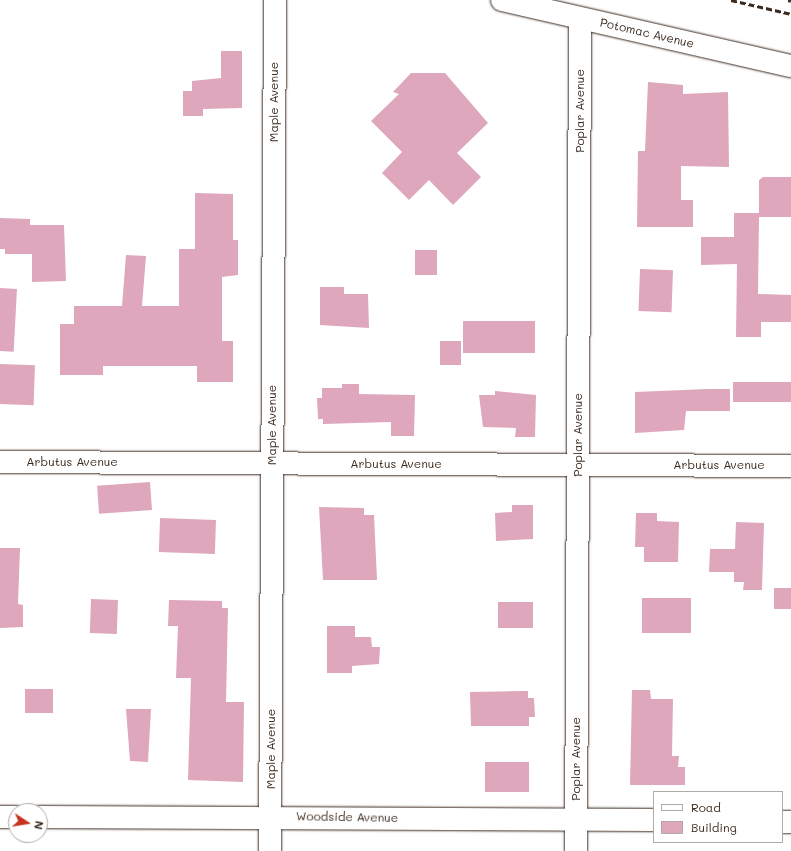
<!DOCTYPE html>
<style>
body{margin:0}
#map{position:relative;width:791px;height:851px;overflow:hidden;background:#fff;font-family:Mali,sans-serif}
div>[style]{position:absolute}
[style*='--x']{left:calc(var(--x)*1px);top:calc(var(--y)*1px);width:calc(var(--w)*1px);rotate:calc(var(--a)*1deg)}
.building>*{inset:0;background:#dea7bc;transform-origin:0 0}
.roads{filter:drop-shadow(0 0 1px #3b2a1e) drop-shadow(0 0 1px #3b2a1e)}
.minor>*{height:22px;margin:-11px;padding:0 11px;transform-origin:11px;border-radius:11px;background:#fff}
.rail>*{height:3px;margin-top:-1.5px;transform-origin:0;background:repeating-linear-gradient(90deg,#3b2a1e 0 6px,transparent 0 9px)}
span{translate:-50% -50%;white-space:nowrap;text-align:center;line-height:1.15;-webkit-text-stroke:3px #fff;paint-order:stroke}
.street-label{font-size:12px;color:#3b2a1e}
.legend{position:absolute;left:653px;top:791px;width:130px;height:52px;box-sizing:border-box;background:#fff;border:1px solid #b1aaa5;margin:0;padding:5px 7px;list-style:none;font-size:12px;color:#3b2a1e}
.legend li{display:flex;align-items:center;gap:8px;height:20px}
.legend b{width:20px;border:1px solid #b1aaa5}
.north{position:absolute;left:8px;top:803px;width:40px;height:40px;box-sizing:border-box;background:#fff;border:1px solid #b1aaa5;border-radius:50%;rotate:102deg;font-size:11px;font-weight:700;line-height:16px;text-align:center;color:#3b2a1e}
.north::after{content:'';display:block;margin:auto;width:14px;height:18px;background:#c8321e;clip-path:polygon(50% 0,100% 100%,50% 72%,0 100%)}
</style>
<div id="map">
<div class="building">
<i style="clip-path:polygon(221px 51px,242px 51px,242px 108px,203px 109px,203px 116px,183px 116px,183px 91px,192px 91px,192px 81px,221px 78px)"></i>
<i style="clip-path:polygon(411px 73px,445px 73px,488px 123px,457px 153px,481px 177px,453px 205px,429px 180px,409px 200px,382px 173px,402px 152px,371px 121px,399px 94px,393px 92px)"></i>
<i style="clip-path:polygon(648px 82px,683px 85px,683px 94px,728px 92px,729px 167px,681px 166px,681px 200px,693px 200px,693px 227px,637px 227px,638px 151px,645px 151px)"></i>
<i style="clip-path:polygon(763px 177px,791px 177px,791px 217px,759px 217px,758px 294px,791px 295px,791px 322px,761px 322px,761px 337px,736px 337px,737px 264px,701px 265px,701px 237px,734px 237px,734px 213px,759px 213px,759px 180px)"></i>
<i style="clip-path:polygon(195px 193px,233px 194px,233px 240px,238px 240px,238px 275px,222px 277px,222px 341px,233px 341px,233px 382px,197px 382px,197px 366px,103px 366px,103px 375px,60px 375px,60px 324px,74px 324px,74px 306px,122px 306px,126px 255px,146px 256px,142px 306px,179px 306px,179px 249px,195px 249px)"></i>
<i style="clip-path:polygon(0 218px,30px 219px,30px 225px,64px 225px,66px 281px,32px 282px,32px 254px,5px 254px,5px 249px,0 249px)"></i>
<i style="left:415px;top:250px;width:22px;height:25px"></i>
<i style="left:640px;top:269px;width:33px;height:42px;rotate:2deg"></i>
<i style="clip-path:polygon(320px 287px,344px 287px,344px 294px,368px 294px,369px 328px,320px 325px)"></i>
<i style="left:0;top:288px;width:17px;height:63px;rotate:3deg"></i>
<i style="left:463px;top:321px;width:72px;height:32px"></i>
<i style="left:440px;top:341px;width:21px;height:24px"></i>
<i style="left:0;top:364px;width:35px;height:40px;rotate:2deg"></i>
<i style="left:733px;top:382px;width:58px;height:20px"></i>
<i style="clip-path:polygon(342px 384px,359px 384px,359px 394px,415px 395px,414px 436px,391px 436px,391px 422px,323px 424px,323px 419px,318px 419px,317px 398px,322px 398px,322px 388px,342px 388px)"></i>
<i style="clip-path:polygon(707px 389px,730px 389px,730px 411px,686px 411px,684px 430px,635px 433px,635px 392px)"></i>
<i style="clip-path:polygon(495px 391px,536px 395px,535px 437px,515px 437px,516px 428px,483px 427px,479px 395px,495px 395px)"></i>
<i style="left:150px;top:482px;width:28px;height:53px;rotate:86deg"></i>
<i style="clip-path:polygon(512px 505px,533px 505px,533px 539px,496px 541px,495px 513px,512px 512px)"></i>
<i style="clip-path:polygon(319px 507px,364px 508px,364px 515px,374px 515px,377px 580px,323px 580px)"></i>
<i style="clip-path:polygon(636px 513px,657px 513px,657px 521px,679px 522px,678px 562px,644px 562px,644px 547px,635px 547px)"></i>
<i style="left:216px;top:520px;width:34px;height:56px;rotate:92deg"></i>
<i style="clip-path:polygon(736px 522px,764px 523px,762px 590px,743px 590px,744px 582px,734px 582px,734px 572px,709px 572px,710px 549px,735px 549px)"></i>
<i style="clip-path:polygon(0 548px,20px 548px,18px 604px,23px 605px,23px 627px,0 628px)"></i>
<i style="left:774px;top:588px;width:17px;height:21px"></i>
<i style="left:642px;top:598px;width:49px;height:35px"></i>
<i style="left:91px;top:599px;width:27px;height:34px;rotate:2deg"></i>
<i style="clip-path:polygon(169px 600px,222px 601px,222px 608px,228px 608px,226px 702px,244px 702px,243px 782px,188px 780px,191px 678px,176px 678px,178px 626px,168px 626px)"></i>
<i style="left:498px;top:602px;width:35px;height:26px"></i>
<i style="clip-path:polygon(327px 626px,355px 626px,355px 637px,371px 637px,372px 647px,380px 647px,379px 664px,352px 666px,352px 673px,327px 673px)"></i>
<i style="left:25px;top:689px;width:28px;height:24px"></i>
<i style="clip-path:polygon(632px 690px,650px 690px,651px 699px,673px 699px,672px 756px,679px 756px,678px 767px,685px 767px,685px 785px,630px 785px)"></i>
<i style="clip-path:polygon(528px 691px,528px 698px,534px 698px,535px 717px,529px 717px,529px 726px,471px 726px,470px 692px)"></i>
<i style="clip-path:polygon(126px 709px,151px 709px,148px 762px,130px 761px)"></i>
<i style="left:485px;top:762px;width:44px;height:30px"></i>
</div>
<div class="roads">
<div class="minor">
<i style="--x:502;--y:0;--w:296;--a:12.9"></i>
<i style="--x:0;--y:462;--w:791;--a:0.29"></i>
<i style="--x:0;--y:817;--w:16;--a:0"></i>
<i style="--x:40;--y:817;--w:614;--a:0.28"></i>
<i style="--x:782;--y:822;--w:9;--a:0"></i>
<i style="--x:270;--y:851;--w:851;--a:-89.66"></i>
<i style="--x:576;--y:851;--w:832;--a:-89.72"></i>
</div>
</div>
<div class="rail">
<i style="--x:731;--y:0;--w:62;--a:13.1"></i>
<i style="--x:788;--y:0;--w:3;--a:18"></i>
</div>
<div class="street-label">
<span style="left:647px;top:33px;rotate:13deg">Potomac Avenue</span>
<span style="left:274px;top:102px;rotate:-90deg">Maple Avenue</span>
<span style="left:580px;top:111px;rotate:-90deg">Poplar Avenue</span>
<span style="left:272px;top:425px;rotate:-90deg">Maple Avenue</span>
<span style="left:578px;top:435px;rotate:-90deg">Poplar Avenue</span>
<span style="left:72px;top:462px">Arbutus Avenue</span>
<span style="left:396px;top:464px">Arbutus Avenue</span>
<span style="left:719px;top:465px">Arbutus Avenue</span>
<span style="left:271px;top:749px;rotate:-90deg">Maple Avenue</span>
<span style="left:576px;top:759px;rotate:-90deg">Poplar Avenue</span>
<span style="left:347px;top:817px;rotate:1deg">Woodside Avenue</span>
</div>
<ul class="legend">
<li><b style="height:5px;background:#fff"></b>Road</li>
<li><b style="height:11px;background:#dea7bc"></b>Building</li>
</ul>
<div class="north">N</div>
</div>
